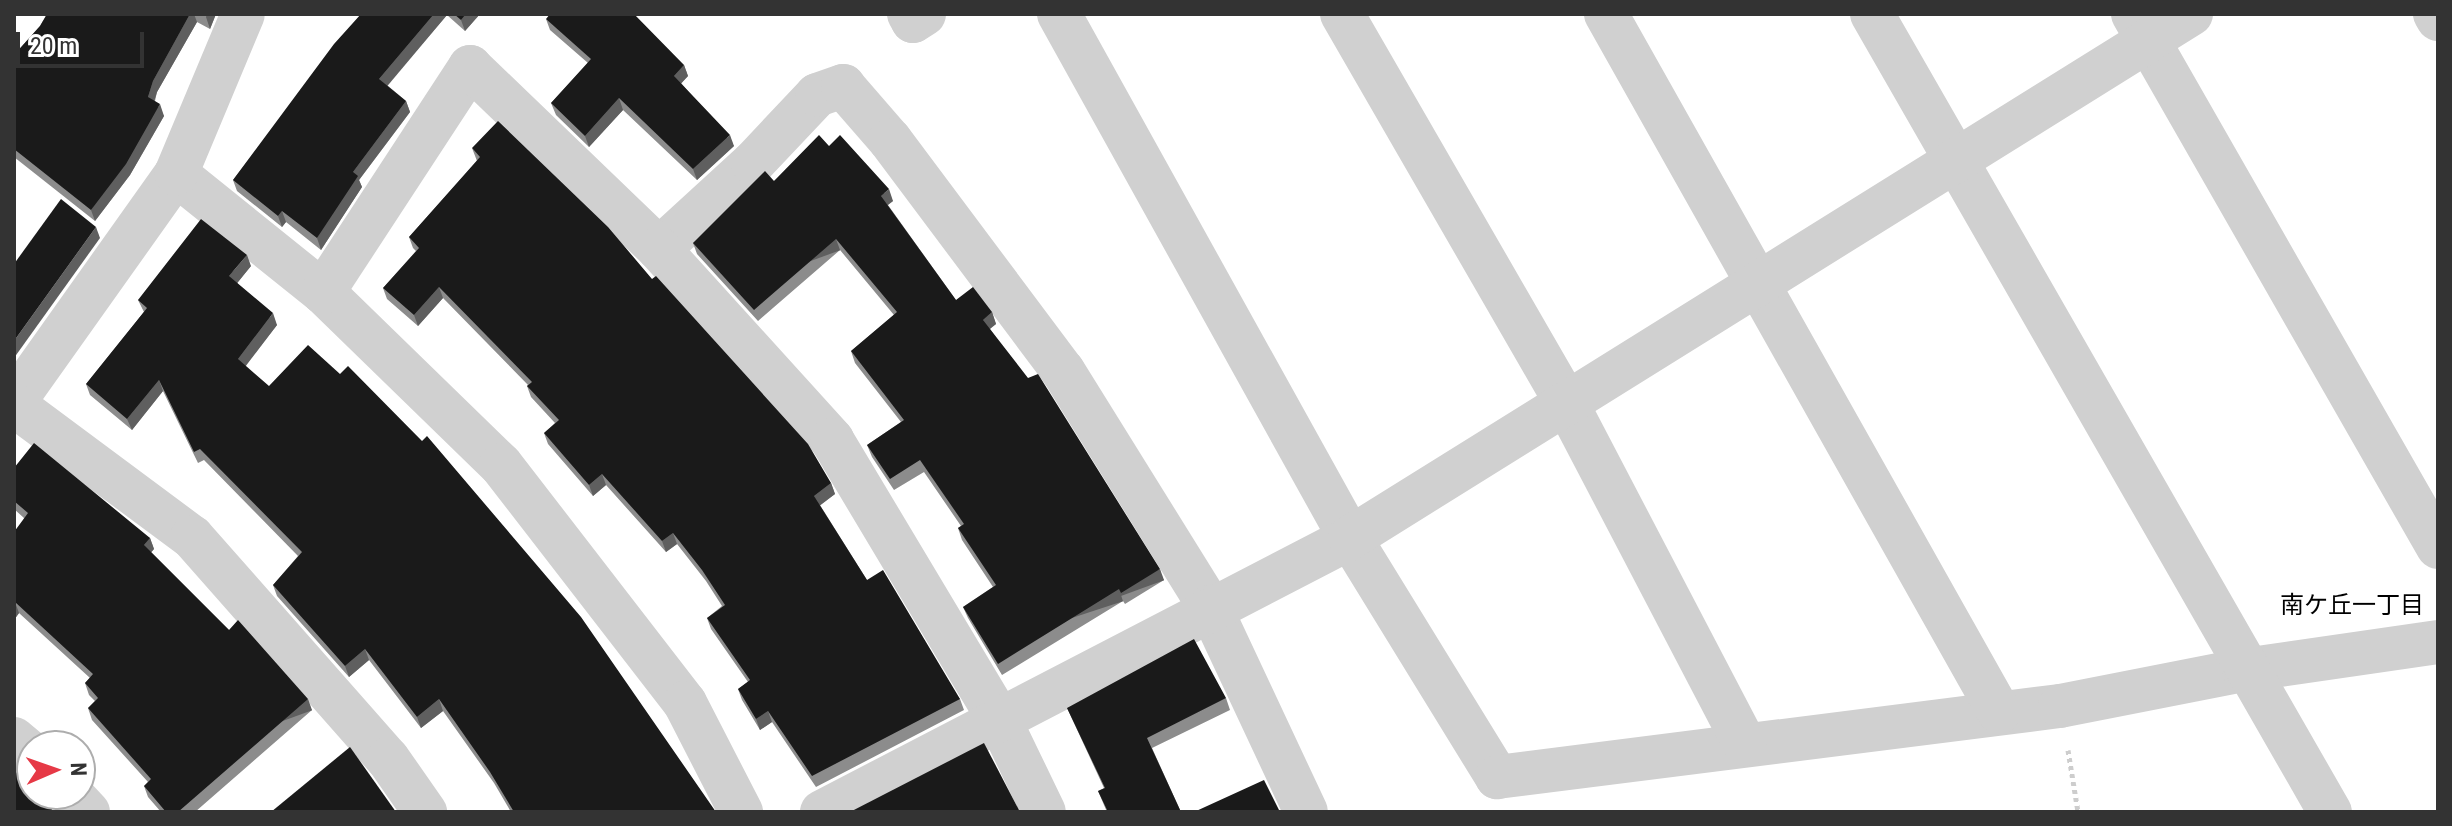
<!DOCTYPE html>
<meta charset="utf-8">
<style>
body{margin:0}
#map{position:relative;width:2452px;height:826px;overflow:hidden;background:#fff;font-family:"Roboto Condensed","Noto Sans JP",sans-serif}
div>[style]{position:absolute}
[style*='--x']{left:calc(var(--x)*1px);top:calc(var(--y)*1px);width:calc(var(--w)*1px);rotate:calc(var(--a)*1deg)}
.path>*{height:5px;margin-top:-2.5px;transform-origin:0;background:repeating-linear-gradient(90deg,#cdcdcd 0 4px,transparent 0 8px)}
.minor>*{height:44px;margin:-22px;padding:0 22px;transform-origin:22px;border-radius:22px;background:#d0d0d0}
.tertiary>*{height:44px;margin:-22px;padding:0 22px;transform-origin:22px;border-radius:22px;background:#d0d0d0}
.wall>*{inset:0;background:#8c8c8c}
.shaded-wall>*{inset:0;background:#5f5f5f;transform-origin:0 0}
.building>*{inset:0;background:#1a1a1a}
span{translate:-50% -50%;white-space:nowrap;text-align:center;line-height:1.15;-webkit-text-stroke:8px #fff;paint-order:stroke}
.neighbourhood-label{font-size:24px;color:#000}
.frame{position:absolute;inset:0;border:16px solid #333;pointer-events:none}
.north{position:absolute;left:16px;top:730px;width:80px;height:80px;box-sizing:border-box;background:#fff;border:2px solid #adadad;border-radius:50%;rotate:88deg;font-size:22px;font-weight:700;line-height:32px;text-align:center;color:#333}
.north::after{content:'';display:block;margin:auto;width:28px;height:36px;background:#e63946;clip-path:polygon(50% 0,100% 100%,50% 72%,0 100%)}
.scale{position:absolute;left:16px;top:32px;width:128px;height:36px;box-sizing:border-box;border:4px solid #333;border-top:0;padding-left:10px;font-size:24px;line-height:28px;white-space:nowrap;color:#333;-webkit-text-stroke:6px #fff;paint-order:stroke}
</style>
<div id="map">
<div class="path">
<i style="--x:2068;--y:750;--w:63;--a:80.8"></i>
</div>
<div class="minor">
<i style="--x:909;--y:14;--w:8;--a:60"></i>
<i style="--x:913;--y:21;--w:13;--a:-32"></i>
<i style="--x:1059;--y:14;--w:599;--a:60.95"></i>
<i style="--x:1350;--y:538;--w:281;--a:58.4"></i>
<i style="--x:1497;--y:777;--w:567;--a:-7.19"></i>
<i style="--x:2060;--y:706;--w:187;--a:-11.1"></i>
<i style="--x:2244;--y:670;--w:196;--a:-8.2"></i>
<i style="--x:1342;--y:14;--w:452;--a:60"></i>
<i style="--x:1568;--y:406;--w:382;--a:62.4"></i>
<i style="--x:1606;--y:14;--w:801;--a:60.62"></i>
<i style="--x:1872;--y:14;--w:920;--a:60.15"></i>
<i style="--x:2133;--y:14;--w:614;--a:60.22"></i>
<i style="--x:176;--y:174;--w:189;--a:38.8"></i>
<i style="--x:323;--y:292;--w:248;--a:44.2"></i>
<i style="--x:501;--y:465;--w:301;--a:52.3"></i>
<i style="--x:685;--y:703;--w:123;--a:62.8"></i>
<i style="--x:659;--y:249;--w:127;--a:-42.5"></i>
<i style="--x:753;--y:163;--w:93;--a:-46.7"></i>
<i style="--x:817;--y:95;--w:28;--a:-19"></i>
<i style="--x:843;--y:86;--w:72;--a:49"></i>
<i style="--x:890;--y:140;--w:289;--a:53.2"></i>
<i style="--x:1063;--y:371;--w:278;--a:58.1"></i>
<i style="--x:1210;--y:607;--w:226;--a:64.9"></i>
<i style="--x:323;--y:292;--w:269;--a:-56.8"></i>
<i style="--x:470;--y:67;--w:262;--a:43.9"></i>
<i style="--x:659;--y:249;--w:258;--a:47.8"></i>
<i style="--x:832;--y:440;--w:325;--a:59.1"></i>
<i style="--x:999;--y:719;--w:103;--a:64.2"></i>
<i style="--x:14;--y:402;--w:280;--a:-54.6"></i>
<i style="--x:176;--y:174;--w:173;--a:-67.3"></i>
<i style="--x:14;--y:405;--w:222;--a:36.6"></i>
<i style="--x:192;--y:537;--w:296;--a:48.6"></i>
<i style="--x:388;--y:759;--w:65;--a:55.1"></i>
<i style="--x:14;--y:739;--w:23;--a:40"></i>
<i style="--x:71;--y:794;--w:25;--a:47"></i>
<i style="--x:822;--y:812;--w:595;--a:-27.43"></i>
<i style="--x:1350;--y:538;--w:991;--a:-31.93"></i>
</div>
<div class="tertiary">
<i style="--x:2435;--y:14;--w:6;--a:59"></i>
</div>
<div class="wall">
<i style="clip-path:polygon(47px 14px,216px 14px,210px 29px,197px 22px,157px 92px,155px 101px,164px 116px,130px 175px,95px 221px,14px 157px,14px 55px,40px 26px)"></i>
<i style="clip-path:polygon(361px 14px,480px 14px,465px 31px,447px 15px,387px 85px,406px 101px,410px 112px,359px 180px,362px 187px,321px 250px,286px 222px,282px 227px,237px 191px,233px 180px)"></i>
<i style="clip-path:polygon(546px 19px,684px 65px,688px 76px,681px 83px,734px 146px,697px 180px,623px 110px,589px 147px,556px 115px,551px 103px,588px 63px,550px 30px)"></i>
<i style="clip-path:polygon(829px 146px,893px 201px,888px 205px,956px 300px,992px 312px,996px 324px,990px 329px,1164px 580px,1125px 604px,1123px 601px,1002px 675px,968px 618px,963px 607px,993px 587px,962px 540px,958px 528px,961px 526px,924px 472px,894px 490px,872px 457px,867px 445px,901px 422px,855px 363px,851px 351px,894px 315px,840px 250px,758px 321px,697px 254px,693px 243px,774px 181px)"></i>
<i style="clip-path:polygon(472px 148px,831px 483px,835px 494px,820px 505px,867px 580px,960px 699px,964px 710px,816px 787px,772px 722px,760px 730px,742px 700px,738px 689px,748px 682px,711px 629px,707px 618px,722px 606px,706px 581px,677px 544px,666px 552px,606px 485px,593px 496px,548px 444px,544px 433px,555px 423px,531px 397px,527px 386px,528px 385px,443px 298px,418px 326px,387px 299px,383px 288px,416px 251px,413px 248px,409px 237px,477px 161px)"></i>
<i style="clip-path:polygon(251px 266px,237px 283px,277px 325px,245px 366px,716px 812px,511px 812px,494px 783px,443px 711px,421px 728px,369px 660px,349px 677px,277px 596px,273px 585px,298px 556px,204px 460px,198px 463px,163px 391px,132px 430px,90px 395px,86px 384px,144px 312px,138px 300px)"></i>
<i style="clip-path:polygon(14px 468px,150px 538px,154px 549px,151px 552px,229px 630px,312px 710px,195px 812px,161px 812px,148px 797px,144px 786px,148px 782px,92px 720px,88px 708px,95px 701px,89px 695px,85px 683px,90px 678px,19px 613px,14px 620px,24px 518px,14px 509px)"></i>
<i style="clip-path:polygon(1226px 698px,1230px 710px,1152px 748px,1181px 812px,1107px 812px,1098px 791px,1104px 788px,1067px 708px)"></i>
</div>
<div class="shaded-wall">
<i style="clip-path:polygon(190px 14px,194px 14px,197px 22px,157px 92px,152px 108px,148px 97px,153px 81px)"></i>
<i style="clip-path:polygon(207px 14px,216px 14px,210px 29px,206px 17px)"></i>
<i style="clip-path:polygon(434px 14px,447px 15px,384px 90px,379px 79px)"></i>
<i style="clip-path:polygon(466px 14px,480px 14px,465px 31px,461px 20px)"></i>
<i style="clip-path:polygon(684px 65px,688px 76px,678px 87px,674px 76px)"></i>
<i style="clip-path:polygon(619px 98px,623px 110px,589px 147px,585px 136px)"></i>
<i style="clip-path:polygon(406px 101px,410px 112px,359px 180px,362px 187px,321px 250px,317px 238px,353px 172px)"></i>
<i style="clip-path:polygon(160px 104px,164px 116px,130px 175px,95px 221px,91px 210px)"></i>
<i style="clip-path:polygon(730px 135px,734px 146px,697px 180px,693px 169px)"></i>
<i style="clip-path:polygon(889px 189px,893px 201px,885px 207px,881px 196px)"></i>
<i style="clip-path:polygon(282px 211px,286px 222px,282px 227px,278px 216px)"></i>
<i style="clip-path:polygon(96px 227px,100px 238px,14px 358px,14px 341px)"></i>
<i style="left:836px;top:239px;width:12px;height:108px;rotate:70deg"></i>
<i style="clip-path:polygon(247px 255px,251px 266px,234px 287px,229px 276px)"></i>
<i style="clip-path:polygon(439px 287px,443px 298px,418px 326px,414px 315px)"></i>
<i style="clip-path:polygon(992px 312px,996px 324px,987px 331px,983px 320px)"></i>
<i style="clip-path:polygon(273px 313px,277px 325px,242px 371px,238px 359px)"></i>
<i style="clip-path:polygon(159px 380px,163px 391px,132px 430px,127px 419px)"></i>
<i style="clip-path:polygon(602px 474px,606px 485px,593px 496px,589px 485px)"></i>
<i style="clip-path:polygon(831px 483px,835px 494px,818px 507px,814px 496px)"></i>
<i style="clip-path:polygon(673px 533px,677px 544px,666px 552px,662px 541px)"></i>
<i style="clip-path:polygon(150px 538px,154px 549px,148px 556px,144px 545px)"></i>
<i style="left:1160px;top:569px;width:12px;height:46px;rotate:70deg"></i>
<i style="left:1119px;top:589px;width:13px;height:142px;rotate:72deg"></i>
<i style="clip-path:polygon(15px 602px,19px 613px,14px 620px,14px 603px)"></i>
<i style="clip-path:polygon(365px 649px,369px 660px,349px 677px,345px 666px)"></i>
<i style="left:308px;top:699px;width:12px;height:172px;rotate:70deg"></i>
<i style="clip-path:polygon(439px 699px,443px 711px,421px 728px,417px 717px)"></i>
<i style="clip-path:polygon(768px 711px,772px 722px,760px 730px,756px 719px)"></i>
</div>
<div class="building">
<i style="clip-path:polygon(47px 14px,190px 14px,153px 81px,148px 97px,160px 104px,126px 164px,91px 210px,14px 149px,14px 55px,40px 26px)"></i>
<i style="clip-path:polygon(361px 14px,434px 14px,379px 79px,406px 101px,353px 172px,358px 176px,317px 238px,282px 211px,278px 216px,233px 180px,334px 44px)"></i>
<i style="clip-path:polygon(454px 14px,466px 14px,461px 20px)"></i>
<i style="clip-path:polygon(550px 14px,634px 14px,684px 65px,674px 76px,730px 135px,693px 169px,619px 98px,585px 136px,551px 103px,591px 59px,546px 19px)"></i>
<i style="clip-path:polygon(498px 121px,608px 227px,652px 279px,656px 276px,808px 444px,831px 483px,814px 496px,867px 580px,883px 570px,960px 699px,812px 776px,768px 711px,756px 719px,738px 689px,750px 680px,707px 618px,725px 605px,702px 570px,673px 533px,662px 541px,602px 474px,589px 485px,544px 433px,559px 420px,527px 386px,532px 382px,439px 287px,414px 315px,383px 288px,419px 248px,409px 237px,480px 157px,472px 148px)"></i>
<i style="clip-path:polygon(819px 135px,829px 146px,840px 135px,889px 189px,881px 196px,956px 300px,973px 287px,992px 312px,983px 320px,1028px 378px,1038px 374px,1160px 569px,1121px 593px,1119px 589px,998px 664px,963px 607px,996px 585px,958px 528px,964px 524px,920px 460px,890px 479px,867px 445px,904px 420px,851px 351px,897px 312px,836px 239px,754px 310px,693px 243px,765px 171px,774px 181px)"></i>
<i style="clip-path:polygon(61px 199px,96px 227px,14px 341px,14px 264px)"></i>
<i style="clip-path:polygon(201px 219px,247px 255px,229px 276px,273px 313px,238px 359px,269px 386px,308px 345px,340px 374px,348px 366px,422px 441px,427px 436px,581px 617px,716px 812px,514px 812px,490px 772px,439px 699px,417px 717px,365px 649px,345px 666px,273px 585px,302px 552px,200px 449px,194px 452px,159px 380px,127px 419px,86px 384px,147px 308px,138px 300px)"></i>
<i style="clip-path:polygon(34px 443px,150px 538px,144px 545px,229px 630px,238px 620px,308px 699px,178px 812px,166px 812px,144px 786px,151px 779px,88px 708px,98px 698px,85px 683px,93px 674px,15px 602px,14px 603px,14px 532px,28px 513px,14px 501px,14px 468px)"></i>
<i style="clip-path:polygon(1194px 639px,1226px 698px,1147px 738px,1181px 812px,1108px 812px,1098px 791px,1105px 788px,1067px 708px)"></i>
<i style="clip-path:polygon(984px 743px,1020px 812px,850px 812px)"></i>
<i style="clip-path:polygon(350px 747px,396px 812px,271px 812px)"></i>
<i style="clip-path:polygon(14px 770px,32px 787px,32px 794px,39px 794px,54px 812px,14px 812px)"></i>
<i style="clip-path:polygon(1264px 780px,1280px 812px,1194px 812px)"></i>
</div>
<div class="neighbourhood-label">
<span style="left:2352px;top:606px">南ケ丘一丁目</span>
</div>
<div class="frame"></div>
<div class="north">N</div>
<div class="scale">20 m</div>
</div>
